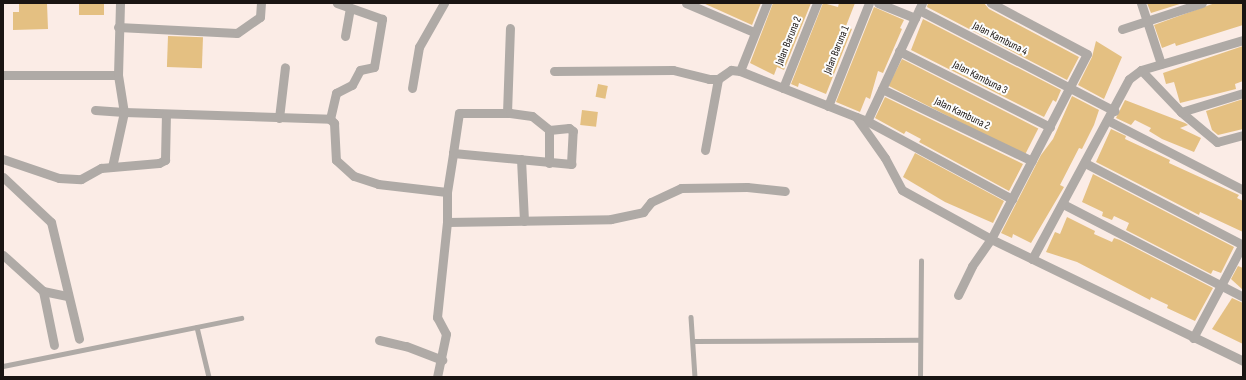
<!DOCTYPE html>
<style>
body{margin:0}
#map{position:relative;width:1246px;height:380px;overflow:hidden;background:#fbece6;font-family:"Sofia Sans Condensed",sans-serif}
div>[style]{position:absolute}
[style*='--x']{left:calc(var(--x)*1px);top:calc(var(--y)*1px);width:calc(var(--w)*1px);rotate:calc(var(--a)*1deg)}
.building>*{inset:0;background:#e4c082;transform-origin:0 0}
.lane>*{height:4.5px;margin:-2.25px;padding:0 2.25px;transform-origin:2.25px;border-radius:2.25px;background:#afaaa6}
.street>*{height:9px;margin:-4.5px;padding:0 4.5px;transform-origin:4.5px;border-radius:4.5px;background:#afaaa6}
span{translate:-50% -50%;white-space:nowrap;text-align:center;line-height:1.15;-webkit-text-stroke:4px #fdfdfd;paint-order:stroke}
.street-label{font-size:11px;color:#1a1513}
.frame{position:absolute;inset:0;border:4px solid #1a1513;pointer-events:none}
</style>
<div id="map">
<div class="building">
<i style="clip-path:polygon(19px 3px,47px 3px,48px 29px,13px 30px,13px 12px,19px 12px)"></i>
<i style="clip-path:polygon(703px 3px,761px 3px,752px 25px)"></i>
<i style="clip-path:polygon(773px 3px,811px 3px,784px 70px,777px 67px,774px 75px,750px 63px)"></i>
<i style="clip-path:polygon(823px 3px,838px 7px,839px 3px,855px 3px,846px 26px,852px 29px,826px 94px,799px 83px,798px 87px,791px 84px)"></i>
<i style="clip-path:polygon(928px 3px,984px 3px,989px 9px,1079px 57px,1067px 80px,927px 7px)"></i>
<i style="clip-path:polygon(1147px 3px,1183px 3px,1151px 13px)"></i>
<i style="clip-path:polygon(1215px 3px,1243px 3px,1243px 25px,1176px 46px,1175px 43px,1162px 48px,1154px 25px)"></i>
<i style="left:79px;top:4px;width:25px;height:11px"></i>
<i style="clip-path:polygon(874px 7px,904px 20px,900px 28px,902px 29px,883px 73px,878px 71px,870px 99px,866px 97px,860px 112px,836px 102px)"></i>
<i style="clip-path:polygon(923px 19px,1061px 90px,1056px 102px,1053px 100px,1044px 117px,911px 50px)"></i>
<i style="left:168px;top:36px;width:35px;height:31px;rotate:2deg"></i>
<i style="clip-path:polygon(1096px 41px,1122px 57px,1104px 99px,1078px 85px,1092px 57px)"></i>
<i style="clip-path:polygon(1243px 46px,1243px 81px,1235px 84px,1236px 89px,1180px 103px,1174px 82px,1166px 84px,1163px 73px)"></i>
<i style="left:902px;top:59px;width:153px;height:30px;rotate:27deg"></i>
<i style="left:598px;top:84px;width:10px;height:13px;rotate:11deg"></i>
<i style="clip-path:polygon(1072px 96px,1099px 110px,1094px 125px,1082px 149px,1079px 148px,1060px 185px,1064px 187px,1031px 243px,1013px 234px,1012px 238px,1001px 233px,1041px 155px,1053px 139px)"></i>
<i style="clip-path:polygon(885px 97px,1023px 164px,1009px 191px,919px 142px,921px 139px,906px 131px,904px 134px,875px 118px)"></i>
<i style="clip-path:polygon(1243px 99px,1243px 129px,1218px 135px,1212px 130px,1206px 111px)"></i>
<i style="clip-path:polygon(1125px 100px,1185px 123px,1188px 125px,1180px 128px,1201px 138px,1194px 152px,1162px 139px,1149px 131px,1151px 128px,1135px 120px,1131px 125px,1116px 118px)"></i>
<i style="left:582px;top:110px;width:16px;height:15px;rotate:7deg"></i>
<i style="clip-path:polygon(1111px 129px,1126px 136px,1125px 139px,1170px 160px,1169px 163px,1239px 195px,1237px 198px,1243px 201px,1243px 232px,1200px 212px,1199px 215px,1096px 162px)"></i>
<i style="clip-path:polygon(915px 153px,1004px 201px,993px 223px,945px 202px,903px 177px)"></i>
<i style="clip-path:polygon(1093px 174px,1234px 247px,1221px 273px,1213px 270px,1211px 274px,1126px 230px,1129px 223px,1114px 216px,1112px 220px,1102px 216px,1103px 212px,1082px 202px)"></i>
<i style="clip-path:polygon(1067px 217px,1095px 231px,1094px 234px,1112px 242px,1114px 238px,1120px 240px,1213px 288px,1195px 321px,1167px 308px,1168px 305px,1151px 297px,1150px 300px,1077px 262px,1046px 252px,1055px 232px,1060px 234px)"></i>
<i style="clip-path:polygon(1238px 266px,1243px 268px,1243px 290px,1231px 279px)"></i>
<i style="clip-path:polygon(1232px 298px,1243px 303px,1243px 344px,1212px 329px)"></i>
</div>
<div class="lane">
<i style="--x:691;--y:317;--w:60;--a:86.2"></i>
<i style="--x:197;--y:327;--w:51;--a:76.5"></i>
<i style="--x:693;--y:341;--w:226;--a:-0.3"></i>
<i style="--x:3;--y:366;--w:243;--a:-11.4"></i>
<i style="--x:920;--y:377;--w:116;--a:-89.5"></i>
</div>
<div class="street">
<i style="--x:686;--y:3;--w:74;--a:23.1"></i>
<i style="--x:767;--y:3;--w:73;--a:111.7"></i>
<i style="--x:740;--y:71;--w:136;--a:21.5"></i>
<i style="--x:867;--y:121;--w:130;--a:-65"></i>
<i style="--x:878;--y:3;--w:40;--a:22"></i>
<i style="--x:1141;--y:3;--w:64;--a:71.8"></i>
<i style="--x:919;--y:10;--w:220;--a:27.3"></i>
<i style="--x:118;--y:27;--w:119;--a:2.9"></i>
<i style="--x:237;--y:33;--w:28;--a:-35"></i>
<i style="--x:260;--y:17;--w:14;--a:-86"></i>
<i style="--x:1122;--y:29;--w:84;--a:-18"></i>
<i style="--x:345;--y:36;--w:27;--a:-80"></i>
<i style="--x:899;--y:51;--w:169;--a:26.7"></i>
<i style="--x:1141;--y:70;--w:58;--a:46.4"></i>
<i style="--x:1181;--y:112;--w:47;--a:39.8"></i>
<i style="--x:1217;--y:142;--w:27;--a:-15"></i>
<i style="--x:554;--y:71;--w:119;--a:-0.5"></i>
<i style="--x:673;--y:70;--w:37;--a:14"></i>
<i style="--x:709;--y:79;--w:9;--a:0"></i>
<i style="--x:718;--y:79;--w:16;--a:-35"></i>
<i style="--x:731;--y:70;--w:9;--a:6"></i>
<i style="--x:3;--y:75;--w:115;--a:0"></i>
<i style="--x:118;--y:75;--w:72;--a:-88.4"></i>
<i style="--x:118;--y:75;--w:37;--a:81"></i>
<i style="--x:124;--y:112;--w:206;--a:1.9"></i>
<i style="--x:330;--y:119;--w:6;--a:45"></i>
<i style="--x:334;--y:123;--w:37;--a:87"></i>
<i style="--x:336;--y:160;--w:24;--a:42"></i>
<i style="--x:354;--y:176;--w:25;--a:18"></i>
<i style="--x:378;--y:184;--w:69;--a:6.6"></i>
<i style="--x:447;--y:192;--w:30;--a:90"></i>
<i style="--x:447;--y:222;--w:96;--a:96"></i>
<i style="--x:437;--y:317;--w:19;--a:62"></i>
<i style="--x:446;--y:334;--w:44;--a:101.8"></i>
<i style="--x:412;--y:88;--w:42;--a:-80.3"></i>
<i style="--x:419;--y:47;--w:51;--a:-60.4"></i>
<i style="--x:783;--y:88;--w:92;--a:-68.2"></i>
<i style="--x:882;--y:89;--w:166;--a:25.6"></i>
<i style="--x:828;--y:106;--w:111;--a:-68.3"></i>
<i style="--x:95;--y:110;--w:29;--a:4"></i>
<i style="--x:124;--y:112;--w:56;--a:102.3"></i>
<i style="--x:1181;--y:112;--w:65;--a:-17"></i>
<i style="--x:507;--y:113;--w:85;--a:-88"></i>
<i style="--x:856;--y:117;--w:50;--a:54.7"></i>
<i style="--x:885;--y:158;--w:36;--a:62"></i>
<i style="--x:902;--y:190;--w:102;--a:28.8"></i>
<i style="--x:991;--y:239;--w:280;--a:25.8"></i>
<i style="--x:279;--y:118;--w:51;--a:-83.3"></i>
<i style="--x:330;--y:119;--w:27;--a:-77"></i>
<i style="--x:336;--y:93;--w:18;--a:-27"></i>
<i style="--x:352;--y:85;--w:17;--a:-62"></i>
<i style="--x:360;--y:70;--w:14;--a:-12"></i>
<i style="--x:374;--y:67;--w:49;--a:-80.5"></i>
<i style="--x:382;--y:19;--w:48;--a:-160.4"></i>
<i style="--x:867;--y:121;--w:165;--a:28.3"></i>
<i style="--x:1109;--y:121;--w:151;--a:27.2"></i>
<i style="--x:705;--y:150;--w:72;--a:-79.6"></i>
<i style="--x:453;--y:153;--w:40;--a:-81.5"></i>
<i style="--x:459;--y:113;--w:51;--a:0"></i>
<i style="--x:510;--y:113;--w:22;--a:8"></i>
<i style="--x:532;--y:116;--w:22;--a:39"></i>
<i style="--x:549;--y:130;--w:33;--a:90"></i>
<i style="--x:3;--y:159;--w:59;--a:18.7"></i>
<i style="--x:59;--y:178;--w:22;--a:3"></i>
<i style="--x:81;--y:179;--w:23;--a:-29"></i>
<i style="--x:101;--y:168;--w:58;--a:-4.9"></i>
<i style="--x:159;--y:163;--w:7;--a:-27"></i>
<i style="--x:165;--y:160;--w:46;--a:-88.8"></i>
<i style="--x:521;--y:159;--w:62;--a:87.2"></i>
<i style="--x:1085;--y:163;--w:178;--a:27.4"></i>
<i style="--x:3;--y:177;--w:66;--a:43.2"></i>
<i style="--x:51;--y:222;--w:120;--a:76.5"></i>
<i style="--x:447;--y:192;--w:39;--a:-81"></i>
<i style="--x:453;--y:153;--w:119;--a:5.3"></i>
<i style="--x:571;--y:164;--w:33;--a:-87"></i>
<i style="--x:573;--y:131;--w:5;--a:-143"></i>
<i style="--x:569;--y:128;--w:20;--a:174"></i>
<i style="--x:1063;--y:204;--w:203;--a:27.3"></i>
<i style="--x:447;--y:222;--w:164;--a:-1"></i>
<i style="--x:611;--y:219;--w:33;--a:-12"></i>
<i style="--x:643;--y:212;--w:13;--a:-51"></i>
<i style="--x:651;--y:202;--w:33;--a:-25"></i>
<i style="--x:681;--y:188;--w:66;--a:-0.9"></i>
<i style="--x:747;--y:187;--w:38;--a:6"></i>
<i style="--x:3;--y:255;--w:54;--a:42"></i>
<i style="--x:43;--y:291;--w:25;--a:12"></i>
<i style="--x:1032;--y:259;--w:204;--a:-61.7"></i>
<i style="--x:1129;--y:79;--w:15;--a:-37"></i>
<i style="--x:1141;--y:70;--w:106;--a:-16.4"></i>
<i style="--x:43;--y:291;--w:55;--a:78.5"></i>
<i style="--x:958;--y:295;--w:32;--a:-64"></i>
<i style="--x:972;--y:266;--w:33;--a:-55"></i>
<i style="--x:991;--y:239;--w:208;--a:-62.6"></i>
<i style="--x:1087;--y:54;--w:109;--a:-152"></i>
<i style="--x:1193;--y:338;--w:106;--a:-62"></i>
<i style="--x:379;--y:340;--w:28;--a:13"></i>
<i style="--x:406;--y:346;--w:39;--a:21"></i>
</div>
<div class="street-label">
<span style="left:1000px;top:39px;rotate:27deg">Jalan Kambuna 4</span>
<span style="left:789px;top:41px;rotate:-68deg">Jalan Baruna 2</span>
<span style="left:837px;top:50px;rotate:-68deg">Jalan Baruna 1</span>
<span style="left:980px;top:78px;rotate:27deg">Jalan Kambuna 3</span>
<span style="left:962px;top:114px;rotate:26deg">Jalan Kambuna 2</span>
</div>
<div class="frame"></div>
</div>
